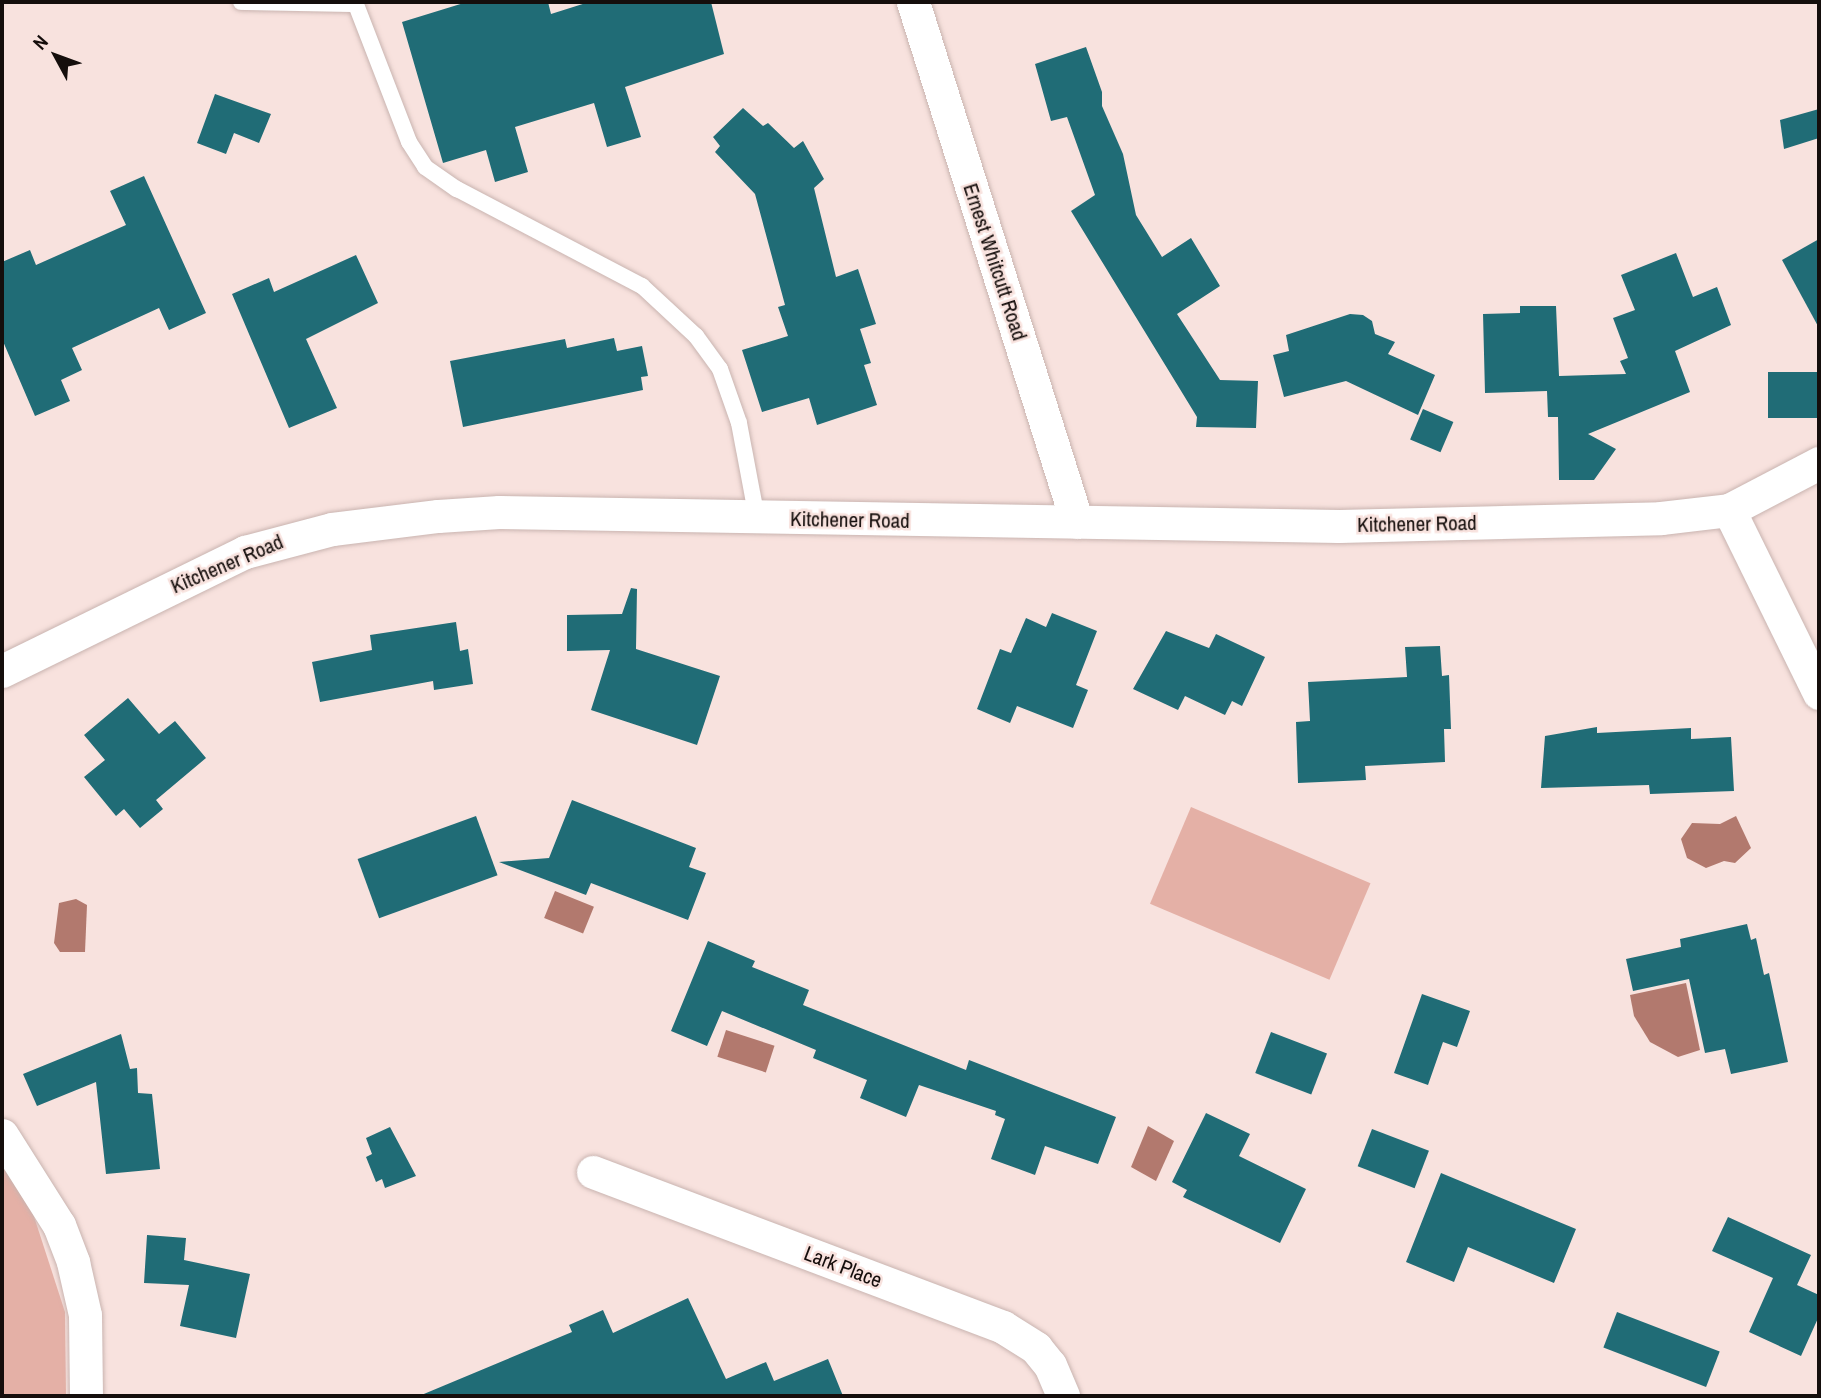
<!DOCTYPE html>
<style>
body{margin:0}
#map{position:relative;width:1821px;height:1398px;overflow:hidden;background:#f8e2de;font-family:"Archivo Narrow",sans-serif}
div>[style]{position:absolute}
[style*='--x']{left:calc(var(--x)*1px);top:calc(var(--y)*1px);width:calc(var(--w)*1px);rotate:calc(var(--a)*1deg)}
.green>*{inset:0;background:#e4b0a6;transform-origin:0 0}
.water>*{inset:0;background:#b2796e;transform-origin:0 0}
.building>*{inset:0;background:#206c76;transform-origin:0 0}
.roads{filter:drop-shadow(0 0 2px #c9b4b0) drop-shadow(0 0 2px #c9b4b0)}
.lane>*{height:16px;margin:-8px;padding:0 8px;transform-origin:8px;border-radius:8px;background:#fff}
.street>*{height:33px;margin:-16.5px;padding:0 16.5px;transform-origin:16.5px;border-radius:16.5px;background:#fff}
span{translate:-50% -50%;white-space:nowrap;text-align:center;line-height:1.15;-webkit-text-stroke:5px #f8e2de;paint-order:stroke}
.street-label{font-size:21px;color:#150e0c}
.frame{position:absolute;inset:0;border:4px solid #150e0c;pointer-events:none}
.north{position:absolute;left:21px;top:21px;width:70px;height:70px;-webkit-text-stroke:5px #f8e2de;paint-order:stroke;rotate:311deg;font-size:19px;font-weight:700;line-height:28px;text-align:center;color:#150e0c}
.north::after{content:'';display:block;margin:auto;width:24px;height:32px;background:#150e0c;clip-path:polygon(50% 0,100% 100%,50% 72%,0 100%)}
</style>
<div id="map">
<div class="green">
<i style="left:1191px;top:807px;width:195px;height:105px;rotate:23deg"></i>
<i style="clip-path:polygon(2px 1163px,28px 1198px,65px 1312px,66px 1396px,2px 1396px)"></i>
</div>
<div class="water">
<i style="clip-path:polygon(1736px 816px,1751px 848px,1735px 863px,1724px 861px,1706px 868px,1687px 858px,1681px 839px,1692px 823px,1720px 824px)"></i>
<i style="left:555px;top:891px;width:42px;height:29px;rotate:22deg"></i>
<i style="clip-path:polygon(76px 899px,87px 905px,85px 952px,60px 952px,54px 943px,59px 903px)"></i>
<i style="clip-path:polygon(1686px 983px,1700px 1050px,1678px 1057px,1650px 1042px,1634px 1016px,1630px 995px)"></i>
<i style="left:726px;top:1030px;width:51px;height:28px;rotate:18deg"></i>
<i style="clip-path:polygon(1148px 1126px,1174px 1141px,1156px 1181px,1131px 1167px)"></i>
</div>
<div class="building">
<i style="clip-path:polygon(467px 2px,548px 2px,551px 14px,589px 2px,711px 2px,724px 54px,625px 87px,641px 137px,607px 147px,594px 103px,515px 127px,528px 172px,495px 182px,486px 150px,443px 163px,402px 22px)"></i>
<i style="clip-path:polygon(1086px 47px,1102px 92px,1102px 106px,1123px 154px,1136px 215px,1162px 257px,1191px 238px,1220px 286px,1177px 314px,1220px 380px,1258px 381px,1256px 428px,1196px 427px,1197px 417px,1071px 211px,1095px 195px,1067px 117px,1051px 121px,1035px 64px)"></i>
<i style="clip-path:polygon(215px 94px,271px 114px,259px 143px,234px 133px,226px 154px,197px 143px)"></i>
<i style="clip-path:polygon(743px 108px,763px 126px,768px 123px,794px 148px,803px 141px,824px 179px,814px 188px,836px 277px,858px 269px,876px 324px,860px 329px,871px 363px,864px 365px,877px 405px,817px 425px,809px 398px,762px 412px,742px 350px,788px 336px,778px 307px,785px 305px,755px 194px,715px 152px,720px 146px,713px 137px)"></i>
<i style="clip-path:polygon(1819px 109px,1819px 138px,1784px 149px,1780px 120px)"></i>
<i style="clip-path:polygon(144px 176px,206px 313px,169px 330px,159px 308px,72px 348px,82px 370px,61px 380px,70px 401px,35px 416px,2px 339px,2px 262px,30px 250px,36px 265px,126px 225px,110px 191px)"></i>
<i style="clip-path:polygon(1819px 239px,1819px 328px,1782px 260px)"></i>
<i style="clip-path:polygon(1676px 253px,1693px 297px,1717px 287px,1731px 325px,1675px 351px,1690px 392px,1588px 434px,1616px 449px,1594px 480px,1559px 480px,1558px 417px,1548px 417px,1547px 391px,1485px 393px,1483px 314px,1520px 313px,1520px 306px,1556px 306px,1559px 376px,1626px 374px,1620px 361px,1628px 358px,1613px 318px,1635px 310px,1621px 275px)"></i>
<i style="clip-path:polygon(356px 255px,378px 303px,306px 339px,337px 408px,289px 428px,232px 294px,269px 278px,274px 292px)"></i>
<i style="clip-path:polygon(1350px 314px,1363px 315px,1372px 321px,1375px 334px,1395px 342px,1388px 354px,1435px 375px,1418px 415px,1346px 381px,1284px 397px,1273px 355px,1289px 351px,1286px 335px)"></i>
<i style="clip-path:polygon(614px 338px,617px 351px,642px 346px,648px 376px,641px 377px,643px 390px,463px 427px,450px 361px,565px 339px,567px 348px)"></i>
<i style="left:1819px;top:372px;width:46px;height:51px;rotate:90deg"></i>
<i style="left:1423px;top:409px;width:33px;height:33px;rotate:23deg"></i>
<i style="clip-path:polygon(631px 588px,637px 589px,636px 649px,720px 676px,697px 745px,591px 710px,610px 650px,567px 651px,567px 615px,622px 614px)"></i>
<i style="clip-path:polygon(1052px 613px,1097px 631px,1076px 685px,1088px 690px,1073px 728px,1017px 706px,1010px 723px,977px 709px,1000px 649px,1011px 653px,1026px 618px,1046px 627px)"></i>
<i style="clip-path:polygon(456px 622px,460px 651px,468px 649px,473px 684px,434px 690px,433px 681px,320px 702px,312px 662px,372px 650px,370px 635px)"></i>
<i style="clip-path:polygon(1166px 631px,1209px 648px,1216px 634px,1265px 657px,1242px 706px,1232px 701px,1225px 715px,1185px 696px,1178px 710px,1133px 689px)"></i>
<i style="clip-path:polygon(1440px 646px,1442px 676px,1449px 675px,1451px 729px,1444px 729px,1445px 762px,1365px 766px,1366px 780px,1298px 783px,1296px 722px,1310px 721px,1308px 682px,1407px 677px,1405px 647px)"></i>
<i style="clip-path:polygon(128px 698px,159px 734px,175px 721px,206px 758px,156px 800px,163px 809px,140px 828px,124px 809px,116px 816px,84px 777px,105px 760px,84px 735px)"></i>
<i style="clip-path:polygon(1597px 727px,1597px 733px,1691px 728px,1691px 739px,1731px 737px,1734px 791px,1650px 794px,1649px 785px,1541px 788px,1545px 736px)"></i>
<i style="clip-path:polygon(572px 800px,696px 848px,689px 867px,706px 873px,688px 920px,591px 883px,586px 895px,499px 862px,549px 858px)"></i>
<i style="left:476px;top:816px;width:63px;height:126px;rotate:70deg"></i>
<i style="clip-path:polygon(1747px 924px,1751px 940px,1756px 938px,1764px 975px,1769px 973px,1788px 1062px,1731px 1074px,1725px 1049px,1705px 1053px,1689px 979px,1633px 991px,1626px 959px,1681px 947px,1680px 939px)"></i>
<i style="clip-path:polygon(708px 941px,755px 961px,752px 967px,809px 990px,803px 1005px,966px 1070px,969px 1060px,1116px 1117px,1098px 1164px,1045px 1146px,1035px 1175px,991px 1159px,1005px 1119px,995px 1115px,996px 1111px,919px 1085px,906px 1117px,860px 1098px,867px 1080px,813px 1058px,816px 1050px,722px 1011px,707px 1046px,671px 1031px)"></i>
<i style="clip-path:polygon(1422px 994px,1470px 1011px,1457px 1047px,1443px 1042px,1428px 1085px,1394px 1073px)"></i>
<i style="left:1271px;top:1032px;width:60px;height:44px;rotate:21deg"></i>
<i style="clip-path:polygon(121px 1034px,130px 1069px,137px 1068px,138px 1093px,152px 1094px,160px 1169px,106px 1174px,96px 1082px,37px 1106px,23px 1074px)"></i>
<i style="clip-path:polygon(1206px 1113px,1250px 1134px,1239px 1156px,1306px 1189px,1280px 1243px,1183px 1197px,1187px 1190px,1172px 1182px)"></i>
<i style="clip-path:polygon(390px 1127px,416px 1176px,385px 1188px,382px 1179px,376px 1182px,366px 1157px,372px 1154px,366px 1138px)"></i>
<i style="left:1372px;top:1129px;width:61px;height:40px;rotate:21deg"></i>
<i style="clip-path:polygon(1441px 1173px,1576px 1229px,1554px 1283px,1468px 1247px,1454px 1282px,1406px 1262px)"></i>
<i style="clip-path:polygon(1728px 1217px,1811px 1255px,1797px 1285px,1819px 1295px,1819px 1316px,1801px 1356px,1749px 1332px,1773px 1278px,1712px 1251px)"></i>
<i style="clip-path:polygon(147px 1235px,186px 1238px,184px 1260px,250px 1274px,236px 1338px,180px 1326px,189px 1285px,144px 1283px)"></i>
<i style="clip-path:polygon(688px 1298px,726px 1379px,766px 1362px,774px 1381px,828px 1359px,843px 1396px,419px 1396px,572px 1332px,569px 1325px,603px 1310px,613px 1333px)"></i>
<i style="left:1617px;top:1312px;width:110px;height:38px;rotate:21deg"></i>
</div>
<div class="roads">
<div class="lane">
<i style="--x:241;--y:2;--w:115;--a:1"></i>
<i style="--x:355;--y:2;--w:150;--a:68.9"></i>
<i style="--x:409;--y:142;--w:30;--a:57"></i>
<i style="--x:425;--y:167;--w:39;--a:35"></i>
<i style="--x:457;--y:189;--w:209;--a:27.7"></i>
<i style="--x:642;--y:286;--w:74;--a:42.8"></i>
<i style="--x:696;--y:336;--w:41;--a:54"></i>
<i style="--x:720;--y:369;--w:57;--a:70.6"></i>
<i style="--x:739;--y:423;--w:97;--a:79.3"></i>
</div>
<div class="street">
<i style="--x:913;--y:2;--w:545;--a:72.5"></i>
<i style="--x:1729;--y:510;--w:204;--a:63.8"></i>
<i style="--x:2;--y:671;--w:271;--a:-26.1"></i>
<i style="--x:245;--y:552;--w:90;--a:-14.8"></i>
<i style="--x:332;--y:529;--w:107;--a:-7"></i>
<i style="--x:438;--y:516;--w:61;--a:-3.8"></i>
<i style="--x:499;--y:512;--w:840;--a:0.95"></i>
<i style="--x:1339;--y:526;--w:322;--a:-1.4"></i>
<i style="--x:1661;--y:518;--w:68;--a:-6.7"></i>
<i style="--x:1729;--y:510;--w:102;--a:-27.6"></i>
<i style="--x:2;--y:1135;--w:107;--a:57.7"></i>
<i style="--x:59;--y:1225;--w:40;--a:69"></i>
<i style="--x:73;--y:1262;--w:54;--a:77.2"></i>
<i style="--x:85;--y:1315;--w:81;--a:89.3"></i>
<i style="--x:593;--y:1172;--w:438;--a:20.7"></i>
<i style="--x:1003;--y:1327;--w:39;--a:32"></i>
<i style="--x:1036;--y:1348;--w:22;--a:51"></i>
<i style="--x:1050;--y:1365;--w:34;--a:67"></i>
</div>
</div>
<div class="street-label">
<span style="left:995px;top:262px;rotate:72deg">Ernest Whitcutt Road</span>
<span style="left:850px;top:520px;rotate:1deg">Kitchener Road</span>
<span style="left:1417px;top:524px;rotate:-1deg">Kitchener Road</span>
<span style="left:227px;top:564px;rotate:-23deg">Kitchener Road</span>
<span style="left:843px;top:1267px;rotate:21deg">Lark Place</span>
</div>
<div class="frame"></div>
<div class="north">N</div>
</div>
